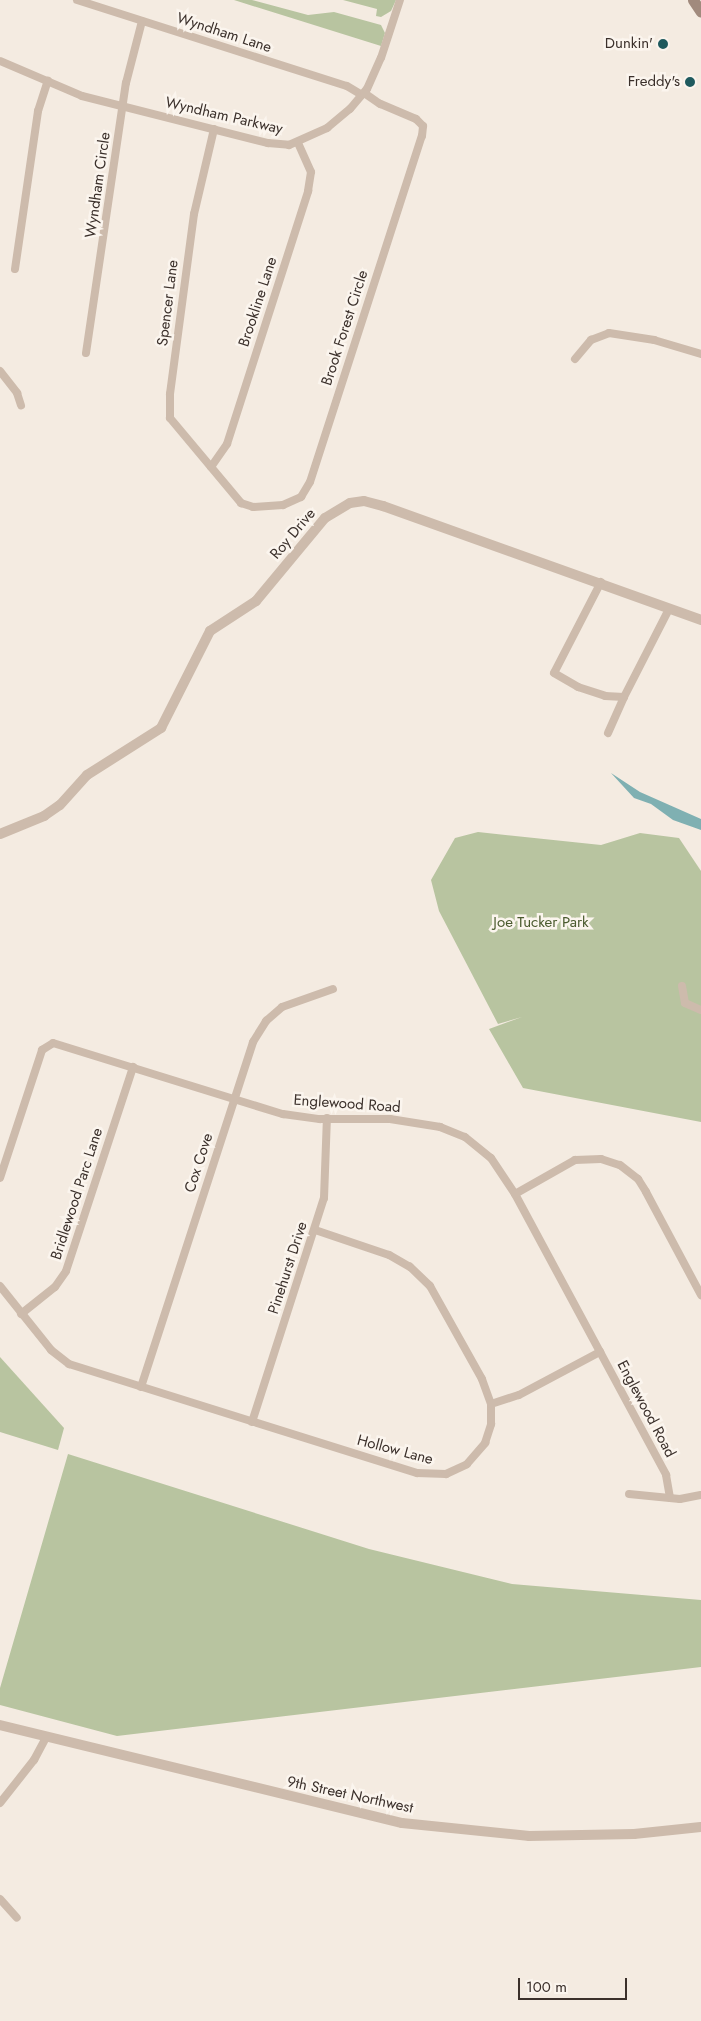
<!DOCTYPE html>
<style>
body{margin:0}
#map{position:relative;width:701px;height:2021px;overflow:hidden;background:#f4ebe1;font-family:Jost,sans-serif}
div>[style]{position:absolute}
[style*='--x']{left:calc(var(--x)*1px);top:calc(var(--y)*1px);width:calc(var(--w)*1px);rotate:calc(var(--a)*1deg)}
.green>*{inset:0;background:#b8c4a0}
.water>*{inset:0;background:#7fb0b2}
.minor>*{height:8px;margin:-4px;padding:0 4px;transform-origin:4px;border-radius:4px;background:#cdbbac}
.tertiary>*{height:10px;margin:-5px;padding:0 5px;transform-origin:5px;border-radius:5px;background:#cdbbac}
.secondary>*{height:11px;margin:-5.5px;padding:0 5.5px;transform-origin:5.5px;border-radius:5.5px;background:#a18a7d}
.dots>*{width:14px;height:14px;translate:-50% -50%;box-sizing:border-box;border:2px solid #fbf5ee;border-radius:50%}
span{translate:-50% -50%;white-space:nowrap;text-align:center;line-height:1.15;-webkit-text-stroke:5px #fbf5ee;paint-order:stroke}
.street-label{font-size:15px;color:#3b302b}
.poi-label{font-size:15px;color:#3b302b}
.right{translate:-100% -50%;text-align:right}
.park-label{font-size:15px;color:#4a5a2e}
.scale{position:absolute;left:518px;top:1978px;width:109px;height:22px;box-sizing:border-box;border:2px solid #3b302b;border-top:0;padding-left:6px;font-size:15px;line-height:18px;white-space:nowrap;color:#3b302b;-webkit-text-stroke:4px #fbf5ee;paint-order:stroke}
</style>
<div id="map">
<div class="green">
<i style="clip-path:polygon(234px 0,252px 0,308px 15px,334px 12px,381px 25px,385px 33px,381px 46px)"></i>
<i style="clip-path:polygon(343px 0,396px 0,391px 11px,381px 17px,376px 16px,377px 9px)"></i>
<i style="clip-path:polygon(478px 832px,601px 845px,640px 833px,679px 838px,701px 871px,701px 1122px,523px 1088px,489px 1029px,522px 1017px,498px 1024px,439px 911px,431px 880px,455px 838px)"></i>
<i style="clip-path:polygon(0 1357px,64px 1428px,58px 1450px,0 1432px)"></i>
<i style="clip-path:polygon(68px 1454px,369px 1549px,512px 1584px,701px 1600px,701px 1667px,117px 1736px,0 1705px,0 1688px)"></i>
</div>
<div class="water">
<i style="clip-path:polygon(611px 773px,640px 792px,701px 819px,701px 830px,673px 820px,651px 804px,634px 798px)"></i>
</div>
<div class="minor">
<i style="--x:77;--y:0;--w:283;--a:17.7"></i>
<i style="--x:347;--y:86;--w:17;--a:31"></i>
<i style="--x:0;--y:61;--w:89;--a:23.1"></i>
<i style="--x:82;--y:96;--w:192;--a:14.2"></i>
<i style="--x:268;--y:143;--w:21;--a:5"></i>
<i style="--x:289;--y:145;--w:42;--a:-24.1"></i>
<i style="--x:327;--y:128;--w:30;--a:-40"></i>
<i style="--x:350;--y:109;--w:26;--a:-50"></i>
<i style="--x:367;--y:89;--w:34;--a:-66"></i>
<i style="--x:381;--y:58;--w:61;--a:-71.9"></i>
<i style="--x:214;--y:129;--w:87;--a:103.2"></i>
<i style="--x:194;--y:214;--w:182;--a:97.6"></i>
<i style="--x:170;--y:394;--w:24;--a:90"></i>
<i style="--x:170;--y:418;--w:111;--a:50.1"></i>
<i style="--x:241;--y:503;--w:13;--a:18"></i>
<i style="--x:253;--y:507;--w:30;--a:-4"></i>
<i style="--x:283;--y:505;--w:20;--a:-24"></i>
<i style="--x:301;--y:497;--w:17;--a:-59"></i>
<i style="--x:310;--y:482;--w:364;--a:-72.1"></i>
<i style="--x:422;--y:136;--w:10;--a:-84"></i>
<i style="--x:423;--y:126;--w:10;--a:-135"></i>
<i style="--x:416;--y:119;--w:39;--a:-157"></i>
<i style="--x:380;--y:104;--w:19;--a:-145"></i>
<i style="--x:15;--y:269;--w:160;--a:-81.7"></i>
<i style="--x:38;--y:111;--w:32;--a:-72"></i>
<i style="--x:86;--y:353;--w:273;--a:-81.6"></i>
<i style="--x:126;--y:83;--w:64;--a:-75.5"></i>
<i style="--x:575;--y:359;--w:25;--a:-50"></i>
<i style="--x:591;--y:340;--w:19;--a:-21"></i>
<i style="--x:609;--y:333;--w:46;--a:8.8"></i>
<i style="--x:654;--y:340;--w:49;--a:16.6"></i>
<i style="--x:0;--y:371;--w:28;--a:52"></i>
<i style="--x:17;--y:393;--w:13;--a:72"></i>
<i style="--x:211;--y:467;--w:28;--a:-55"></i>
<i style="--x:227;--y:444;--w:266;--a:-72.2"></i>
<i style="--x:308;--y:191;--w:19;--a:-81"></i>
<i style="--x:311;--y:172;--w:32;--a:-114"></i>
<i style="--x:601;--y:582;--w:102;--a:117.3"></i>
<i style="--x:554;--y:673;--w:28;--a:30"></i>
<i style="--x:578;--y:687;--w:28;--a:18"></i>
<i style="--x:605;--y:696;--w:19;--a:3"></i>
<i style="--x:624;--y:697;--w:99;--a:-62.9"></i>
<i style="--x:608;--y:733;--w:39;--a:-66"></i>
<i style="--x:682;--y:986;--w:17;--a:80"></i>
<i style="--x:685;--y:1003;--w:17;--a:24"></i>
<i style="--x:0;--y:1178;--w:135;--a:-71.8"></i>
<i style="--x:42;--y:1050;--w:13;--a:-32"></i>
<i style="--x:53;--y:1043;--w:241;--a:17.2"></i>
<i style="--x:283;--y:1114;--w:37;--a:8"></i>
<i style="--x:320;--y:1119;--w:70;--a:0"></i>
<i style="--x:390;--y:1119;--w:51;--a:9.1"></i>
<i style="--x:440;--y:1127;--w:27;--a:22"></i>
<i style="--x:465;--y:1137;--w:33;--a:39"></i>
<i style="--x:491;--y:1158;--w:43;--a:56.3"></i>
<i style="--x:515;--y:1194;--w:319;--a:61.7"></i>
<i style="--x:666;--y:1475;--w:23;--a:80"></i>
<i style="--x:515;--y:1194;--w:69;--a:-29.5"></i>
<i style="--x:575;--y:1160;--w:26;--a:-2"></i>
<i style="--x:601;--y:1159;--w:20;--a:18"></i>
<i style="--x:620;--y:1165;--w:23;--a:38"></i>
<i style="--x:638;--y:1179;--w:15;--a:58"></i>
<i style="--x:646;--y:1192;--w:117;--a:61.9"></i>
<i style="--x:0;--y:1286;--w:82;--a:51.4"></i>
<i style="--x:51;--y:1350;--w:23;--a:38"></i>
<i style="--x:69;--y:1364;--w:365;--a:17.4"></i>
<i style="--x:417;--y:1473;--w:29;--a:2"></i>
<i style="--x:446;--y:1474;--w:23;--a:-25"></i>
<i style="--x:467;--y:1464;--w:28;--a:-49"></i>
<i style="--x:485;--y:1443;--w:20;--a:-72"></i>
<i style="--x:491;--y:1424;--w:20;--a:-90"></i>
<i style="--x:491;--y:1404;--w:27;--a:-110"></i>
<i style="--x:482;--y:1379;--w:107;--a:-119.2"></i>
<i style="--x:430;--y:1286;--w:28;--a:-136"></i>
<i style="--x:410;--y:1267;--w:24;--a:-150"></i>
<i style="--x:389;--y:1255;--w:78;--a:-161.3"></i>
<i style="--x:21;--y:1314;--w:43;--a:-38.5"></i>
<i style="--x:55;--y:1287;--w:19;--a:-55"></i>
<i style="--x:66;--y:1271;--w:215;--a:-71.8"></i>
<i style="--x:141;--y:1387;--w:363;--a:-72"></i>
<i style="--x:253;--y:1042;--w:25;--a:-58"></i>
<i style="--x:266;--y:1021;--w:21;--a:-41"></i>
<i style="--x:282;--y:1007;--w:54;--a:-19.4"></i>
<i style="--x:491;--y:1404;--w:29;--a:-18"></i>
<i style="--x:519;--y:1395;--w:92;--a:-28"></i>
<i style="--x:252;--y:1422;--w:235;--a:-72.2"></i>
<i style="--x:324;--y:1198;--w:80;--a:-87.9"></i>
<i style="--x:629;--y:1494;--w:51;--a:5.6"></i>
<i style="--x:680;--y:1499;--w:21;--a:-11"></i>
<i style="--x:0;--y:1803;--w:55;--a:-51.7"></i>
<i style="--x:34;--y:1760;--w:26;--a:-62"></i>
<i style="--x:0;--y:1899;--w:25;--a:48"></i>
</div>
<div class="tertiary">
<i style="--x:0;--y:834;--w:48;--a:-22.2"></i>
<i style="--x:44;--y:816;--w:19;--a:-35"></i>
<i style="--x:60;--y:805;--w:40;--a:-48"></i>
<i style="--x:87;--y:775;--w:88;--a:-32.4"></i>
<i style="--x:161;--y:728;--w:109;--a:-63.2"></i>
<i style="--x:210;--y:631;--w:55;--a:-33.1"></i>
<i style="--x:256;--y:601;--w:108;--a:-50.3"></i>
<i style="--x:325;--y:518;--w:29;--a:-31"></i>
<i style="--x:350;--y:503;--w:14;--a:-8"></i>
<i style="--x:364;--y:501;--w:20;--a:15"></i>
<i style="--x:383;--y:506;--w:338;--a:19.7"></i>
<i style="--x:0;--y:1725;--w:414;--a:13.7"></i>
<i style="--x:402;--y:1823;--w:128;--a:5.8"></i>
<i style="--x:529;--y:1836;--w:105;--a:-1.1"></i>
<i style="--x:634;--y:1834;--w:67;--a:-6"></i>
</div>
<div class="secondary">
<i style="--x:693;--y:0;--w:14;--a:56"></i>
</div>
<div class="dots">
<i style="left:663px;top:44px;background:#1f5a5e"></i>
<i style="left:690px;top:82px;background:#1f5a5e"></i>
</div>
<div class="street-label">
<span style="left:224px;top:33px;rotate:18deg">Wyndham Lane</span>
<span style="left:224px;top:116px;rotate:13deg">Wyndham Parkway</span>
<span style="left:98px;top:185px;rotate:-82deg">Wyndham Circle</span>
<span style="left:258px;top:302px;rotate:-72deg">Brookline Lane</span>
<span style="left:168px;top:303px;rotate:-83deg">Spencer Lane</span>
<span style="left:345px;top:328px;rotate:-72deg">Brook Forest Circle</span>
<span style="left:293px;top:534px;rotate:-50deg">Roy Drive</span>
<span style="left:347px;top:1104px;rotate:4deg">Englewood Road</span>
<span style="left:199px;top:1163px;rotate:-72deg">Cox Cove</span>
<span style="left:77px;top:1194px;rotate:-72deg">Bridlewood Parc Lane</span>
<span style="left:288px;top:1268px;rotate:-72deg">Pinehurst Drive</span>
<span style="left:646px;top:1409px;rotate:62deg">Englewood Road</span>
<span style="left:395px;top:1450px;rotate:15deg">Hollow Lane</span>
<span style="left:350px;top:1795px;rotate:12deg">9th Street Northwest</span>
</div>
<div class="poi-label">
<span class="right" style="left:653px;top:44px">Dunkin'</span>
<span class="right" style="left:680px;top:82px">Freddy's</span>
</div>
<div class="park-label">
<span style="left:541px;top:923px">Joe Tucker Park</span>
</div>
<div class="scale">100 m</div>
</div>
